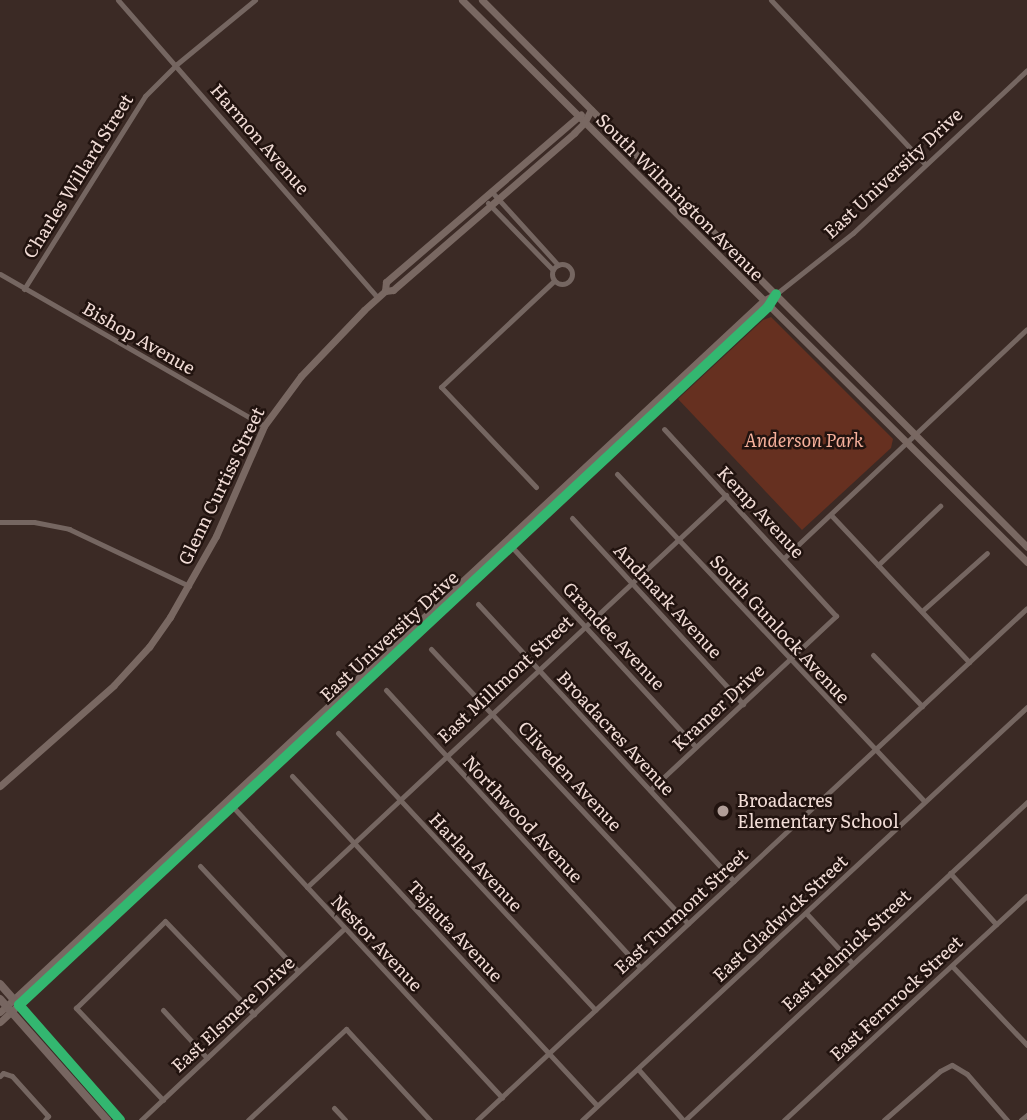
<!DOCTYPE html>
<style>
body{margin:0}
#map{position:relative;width:1027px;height:1120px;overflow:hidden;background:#3b2a25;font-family:Literata,serif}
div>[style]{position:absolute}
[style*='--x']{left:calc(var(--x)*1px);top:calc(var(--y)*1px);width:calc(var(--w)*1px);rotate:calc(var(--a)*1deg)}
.green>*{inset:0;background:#663020}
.street>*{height:5px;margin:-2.5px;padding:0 2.5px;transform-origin:2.5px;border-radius:2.5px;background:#756661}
.street>.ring{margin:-2.5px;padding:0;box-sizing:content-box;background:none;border:5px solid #756661;border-radius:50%}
.secondary>*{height:7px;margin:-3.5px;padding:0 3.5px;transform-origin:3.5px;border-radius:3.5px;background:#796862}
.primary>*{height:8px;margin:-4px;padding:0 4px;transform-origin:4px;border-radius:4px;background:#776661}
.cycleway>*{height:10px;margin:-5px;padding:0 5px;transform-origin:5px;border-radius:5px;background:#33b770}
.dots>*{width:19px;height:19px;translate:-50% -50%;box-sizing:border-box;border:4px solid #21130f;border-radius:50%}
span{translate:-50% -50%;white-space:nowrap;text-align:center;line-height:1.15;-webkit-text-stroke:5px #21130f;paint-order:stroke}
.street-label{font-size:18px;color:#f1dcd6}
.park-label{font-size:18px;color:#f6b09b;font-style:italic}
.poi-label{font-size:18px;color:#f1dcd6}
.left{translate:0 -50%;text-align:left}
</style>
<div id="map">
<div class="green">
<i style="clip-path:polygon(771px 317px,893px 439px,891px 448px,802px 530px,678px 399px,763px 320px)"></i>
</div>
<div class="street">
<i style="--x:118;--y:0;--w:395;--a:48.9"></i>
<i style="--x:771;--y:0;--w:225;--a:46.8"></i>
<i style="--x:491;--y:191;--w:100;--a:47.8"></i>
<i style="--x:488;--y:203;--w:93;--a:45.9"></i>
<i class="ring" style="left:552px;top:264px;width:15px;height:15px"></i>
<i style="--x:0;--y:274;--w:305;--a:29.9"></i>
<i style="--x:24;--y:289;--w:228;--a:-57.9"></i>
<i style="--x:145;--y:96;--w:45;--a:-45"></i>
<i style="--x:177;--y:64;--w:101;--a:-39.4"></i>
<i style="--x:776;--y:294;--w:98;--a:-38.4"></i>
<i style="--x:853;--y:233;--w:238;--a:-43.1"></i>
<i style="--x:617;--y:474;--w:449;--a:46.8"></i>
<i style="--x:536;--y:487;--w:138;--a:-133.5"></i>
<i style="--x:441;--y:387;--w:155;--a:-43.2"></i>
<i style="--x:831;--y:515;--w:202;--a:46.8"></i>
<i style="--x:572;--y:518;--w:253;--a:47.4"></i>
<i style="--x:0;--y:522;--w:34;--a:0"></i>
<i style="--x:34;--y:522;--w:36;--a:11"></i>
<i style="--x:69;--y:529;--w:133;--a:25.4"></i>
<i style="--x:511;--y:546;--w:272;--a:47.4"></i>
<i style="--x:785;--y:557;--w:332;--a:-43.3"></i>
<i style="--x:878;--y:565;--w:86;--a:-43.6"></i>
<i style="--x:478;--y:604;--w:377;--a:47.3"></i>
<i style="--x:922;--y:611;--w:87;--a:-41.7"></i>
<i style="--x:431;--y:649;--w:376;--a:46.9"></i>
<i style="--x:873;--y:655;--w:71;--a:46.1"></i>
<i style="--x:386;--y:690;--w:376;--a:47.5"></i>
<i style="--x:338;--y:733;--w:378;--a:47.1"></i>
<i style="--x:292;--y:776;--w:449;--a:47.2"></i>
<i style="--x:650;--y:790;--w:255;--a:-43.1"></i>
<i style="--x:836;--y:616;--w:254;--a:-132.6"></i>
<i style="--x:233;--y:807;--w:396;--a:47.2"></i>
<i style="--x:200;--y:866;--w:144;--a:47"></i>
<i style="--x:950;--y:873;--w:69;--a:48"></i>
<i style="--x:307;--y:887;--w:574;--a:-43.09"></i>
<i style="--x:806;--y:913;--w:68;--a:47.4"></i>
<i style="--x:952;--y:966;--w:109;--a:46.5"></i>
<i style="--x:163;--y:1010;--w:65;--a:47.5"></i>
<i style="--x:638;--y:1069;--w:68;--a:48.6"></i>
<i style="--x:0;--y:1076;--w:4;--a:-45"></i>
<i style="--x:3;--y:1073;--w:9;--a:18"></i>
<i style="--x:12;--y:1076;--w:54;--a:48"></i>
<i style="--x:48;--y:1116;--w:5;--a:127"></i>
<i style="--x:163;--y:1100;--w:127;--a:-133.4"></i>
<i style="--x:76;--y:1008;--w:124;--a:-44.3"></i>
<i style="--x:165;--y:921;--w:129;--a:46.3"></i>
<i style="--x:334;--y:1108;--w:16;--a:47"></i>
<i style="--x:141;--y:1120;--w:279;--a:-43.3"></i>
<i style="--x:248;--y:1120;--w:134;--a:-42.9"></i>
<i style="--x:346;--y:1029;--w:124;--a:47.3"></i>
<i style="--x:477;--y:1120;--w:751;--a:-42.95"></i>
<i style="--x:582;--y:1120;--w:607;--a:-42.86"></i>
<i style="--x:685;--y:1120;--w:467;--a:-42.9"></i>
<i style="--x:784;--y:1120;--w:330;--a:-42.7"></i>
<i style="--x:884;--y:1120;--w:74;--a:-41.2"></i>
<i style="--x:940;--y:1071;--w:13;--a:-27"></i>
<i style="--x:952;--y:1065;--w:17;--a:31"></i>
<i style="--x:967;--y:1074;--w:61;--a:49"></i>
<i style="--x:1021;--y:1120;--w:8;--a:-40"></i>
</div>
<div class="secondary">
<i style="--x:462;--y:0;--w:797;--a:44.85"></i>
<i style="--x:482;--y:0;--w:772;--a:45.1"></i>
<i style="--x:385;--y:291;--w:9;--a:-84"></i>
<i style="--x:386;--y:282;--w:257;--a:-40.7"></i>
<i style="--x:0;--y:786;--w:152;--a:-41.5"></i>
<i style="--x:114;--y:685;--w:52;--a:-47.4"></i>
<i style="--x:149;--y:647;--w:37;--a:-55"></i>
<i style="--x:170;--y:617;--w:93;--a:-60.4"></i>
<i style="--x:216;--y:536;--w:120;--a:-66.4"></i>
<i style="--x:264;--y:426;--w:62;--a:-53.5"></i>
<i style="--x:301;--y:376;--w:91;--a:-46.3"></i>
<i style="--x:364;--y:310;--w:28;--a:-42"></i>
<i style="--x:385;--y:291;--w:8;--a:-7"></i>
<i style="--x:393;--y:290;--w:240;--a:-40.9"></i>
<i style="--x:574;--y:133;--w:14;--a:-45"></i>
<i style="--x:584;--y:123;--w:15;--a:-62"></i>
<i style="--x:0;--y:1012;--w:1043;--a:-42.98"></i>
<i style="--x:763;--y:301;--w:15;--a:-28"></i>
<i style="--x:0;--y:1022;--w:1049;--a:-42.95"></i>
<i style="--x:768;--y:307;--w:15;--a:-58"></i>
</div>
<div class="primary">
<i style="--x:0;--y:984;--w:181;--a:48.6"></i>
<i style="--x:0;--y:999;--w:162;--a:48.5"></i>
</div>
<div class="cycleway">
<i style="--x:120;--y:1120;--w:153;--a:-131.3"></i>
<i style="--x:19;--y:1005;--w:1024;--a:-42.98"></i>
<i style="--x:768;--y:307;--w:15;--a:-58"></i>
</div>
<div class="dots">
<i style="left:723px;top:811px;background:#b19e98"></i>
</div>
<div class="street-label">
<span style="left:260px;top:139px;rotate:49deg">Harmon Avenue</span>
<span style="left:893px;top:173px;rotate:-43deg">East University Drive</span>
<span style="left:78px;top:176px;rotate:-58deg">Charles Willard Street</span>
<span style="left:680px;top:197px;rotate:45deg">South Wilmington Avenue</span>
<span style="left:139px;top:338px;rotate:30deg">Bishop Avenue</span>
<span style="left:221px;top:486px;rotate:-64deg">Glenn Curtiss Street</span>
<span style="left:761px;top:512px;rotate:47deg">Kemp Avenue</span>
<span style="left:668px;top:601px;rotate:47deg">Andmark Avenue</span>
<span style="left:780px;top:629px;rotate:47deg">South Gunlock Avenue</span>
<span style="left:389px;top:636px;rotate:-43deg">East University Drive</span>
<span style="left:614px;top:636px;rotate:47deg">Grandee Avenue</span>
<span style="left:505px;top:679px;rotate:-43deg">East Millmont Street</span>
<span style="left:718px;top:707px;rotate:-43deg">Kramer Drive</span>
<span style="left:616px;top:733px;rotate:47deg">Broadacres Avenue</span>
<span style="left:570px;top:776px;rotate:47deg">Cliveden Avenue</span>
<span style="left:523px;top:819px;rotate:47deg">Northwood Avenue</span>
<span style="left:476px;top:862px;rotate:47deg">Harlan Avenue</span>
<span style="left:681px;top:911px;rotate:-43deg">East Turmont Street</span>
<span style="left:780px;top:918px;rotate:-43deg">East Gladwick Street</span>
<span style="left:455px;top:931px;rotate:47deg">Tajauta Avenue</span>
<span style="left:377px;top:943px;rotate:47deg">Nestor Avenue</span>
<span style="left:846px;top:950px;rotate:-43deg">East Helmick Street</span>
<span style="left:896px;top:998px;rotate:-43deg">East Fernrock Street</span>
<span style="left:233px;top:1014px;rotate:-43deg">East Elsmere Drive</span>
</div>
<div class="park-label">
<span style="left:804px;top:440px">Anderson Park</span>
</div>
<div class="poi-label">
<span class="left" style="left:737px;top:811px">Broadacres<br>Elementary School</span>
</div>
</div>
